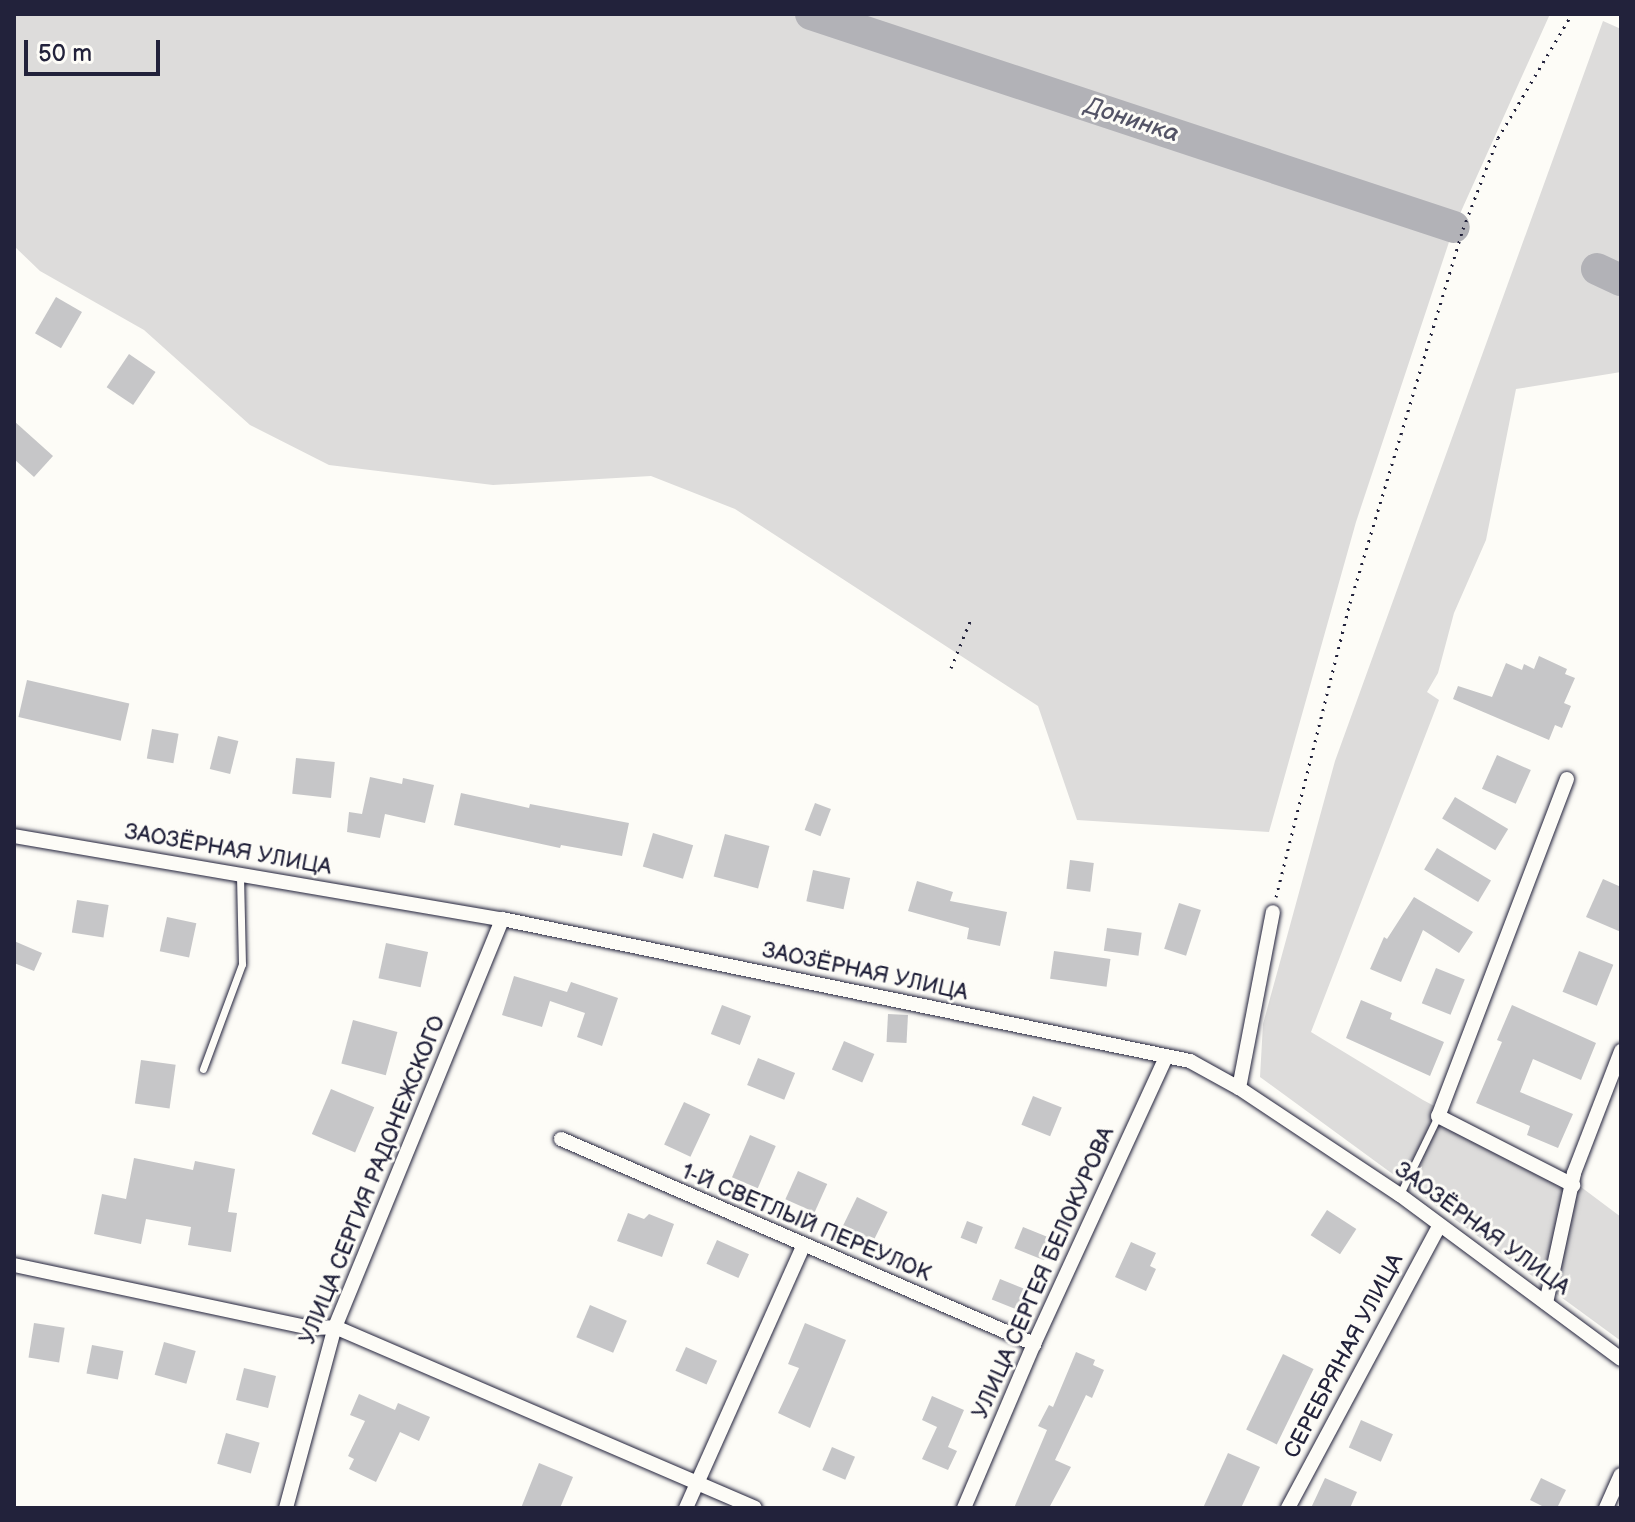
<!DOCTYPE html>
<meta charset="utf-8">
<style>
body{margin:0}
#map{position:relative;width:1635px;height:1522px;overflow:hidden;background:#fdfcf7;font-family:"Balsamiq Sans",sans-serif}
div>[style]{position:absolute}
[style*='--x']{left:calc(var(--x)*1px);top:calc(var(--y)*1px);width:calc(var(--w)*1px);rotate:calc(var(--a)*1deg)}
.green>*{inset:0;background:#dddcdb}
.river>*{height:32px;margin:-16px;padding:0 16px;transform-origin:16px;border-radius:16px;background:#b2b2b7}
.building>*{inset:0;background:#c6c6c8;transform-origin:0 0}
.path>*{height:3px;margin-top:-1.5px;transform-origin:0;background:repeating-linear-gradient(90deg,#22223b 0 2px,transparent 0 8px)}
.roads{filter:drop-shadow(0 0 2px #22223b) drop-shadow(0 0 2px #22223b)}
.lane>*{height:7px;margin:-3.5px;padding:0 3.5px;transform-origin:3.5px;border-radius:3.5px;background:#fdfcf7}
.street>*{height:14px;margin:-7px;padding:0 7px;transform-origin:7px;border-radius:7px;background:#fdfcf7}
span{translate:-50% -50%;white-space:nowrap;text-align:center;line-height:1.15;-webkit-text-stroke:6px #fdfcf7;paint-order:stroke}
.street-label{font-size:22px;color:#22223b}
.water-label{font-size:24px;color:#545466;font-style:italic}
.frame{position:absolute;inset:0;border:16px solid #22223b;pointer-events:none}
.scale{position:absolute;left:24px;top:40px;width:136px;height:36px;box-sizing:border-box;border:4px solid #22223b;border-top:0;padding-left:10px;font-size:24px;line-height:28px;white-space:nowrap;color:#22223b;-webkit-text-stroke:6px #fdfcf7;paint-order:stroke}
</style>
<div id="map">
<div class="green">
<i style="clip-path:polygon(14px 14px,1550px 14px,1454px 227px,1356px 522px,1269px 832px,1077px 820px,1038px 706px,735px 509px,651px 476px,493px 485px,329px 465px,250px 425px,144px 330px,40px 271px,14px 246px)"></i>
<i style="clip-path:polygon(1603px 21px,1621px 29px,1621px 372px,1516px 389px,1486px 540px,1454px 613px,1438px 673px,1427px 692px,1439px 700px,1311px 1032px,1423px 1100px,1569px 1178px,1621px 1217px,1621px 1341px,1260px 1077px,1263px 1024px,1335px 761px)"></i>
</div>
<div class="river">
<i style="--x:811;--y:14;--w:677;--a:18.33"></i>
<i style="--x:1597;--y:269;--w:26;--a:25"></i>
</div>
<div class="building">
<i style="left:56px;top:297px;width:30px;height:42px;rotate:30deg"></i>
<i style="left:129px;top:354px;width:32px;height:40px;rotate:34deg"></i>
<i style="clip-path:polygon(14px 421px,53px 456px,34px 477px,14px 459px)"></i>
<i style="clip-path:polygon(1539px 656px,1567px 669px,1565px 674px,1575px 678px,1564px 703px,1571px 706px,1562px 728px,1555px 725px,1549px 740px,1453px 699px,1458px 686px,1492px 697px,1506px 663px,1522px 670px,1524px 664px,1534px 669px)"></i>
<i style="left:27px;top:680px;width:105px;height:38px;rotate:13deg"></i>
<i style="left:152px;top:729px;width:27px;height:30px;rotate:10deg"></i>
<i style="left:218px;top:736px;width:21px;height:34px;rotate:14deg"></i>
<i style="left:1497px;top:755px;width:37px;height:37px;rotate:24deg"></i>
<i style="left:296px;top:758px;width:39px;height:36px;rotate:6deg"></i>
<i style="clip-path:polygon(370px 777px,402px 784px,403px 778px,434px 785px,425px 823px,385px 814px,380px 838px,347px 832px,349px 812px,362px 814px)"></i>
<i style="clip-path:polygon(461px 793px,529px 808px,530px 804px,629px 823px,622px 856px,561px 845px,560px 848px,454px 825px)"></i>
<i style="left:1455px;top:797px;width:62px;height:25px;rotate:31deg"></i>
<i style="left:815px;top:803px;width:17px;height:29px;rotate:21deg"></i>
<i style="left:653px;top:833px;width:42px;height:35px;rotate:17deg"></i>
<i style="left:725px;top:834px;width:46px;height:44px;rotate:15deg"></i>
<i style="left:1437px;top:848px;width:63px;height:25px;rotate:31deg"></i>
<i style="left:1070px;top:860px;width:24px;height:29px;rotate:7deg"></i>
<i style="left:813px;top:870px;width:38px;height:32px;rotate:12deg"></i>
<i style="clip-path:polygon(1603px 879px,1621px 887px,1621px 932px,1586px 917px)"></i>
<i style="clip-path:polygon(917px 881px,953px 892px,950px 901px,1007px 912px,1000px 946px,967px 939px,969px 928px,908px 911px)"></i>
<i style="clip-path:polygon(1414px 897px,1473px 932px,1459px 953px,1423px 930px,1401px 982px,1370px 969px,1384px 937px,1387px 939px)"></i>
<i style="left:77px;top:900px;width:32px;height:33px;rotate:9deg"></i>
<i style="left:1179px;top:903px;width:23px;height:48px;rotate:18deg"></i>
<i style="left:167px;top:917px;width:30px;height:35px;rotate:12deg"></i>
<i style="left:1107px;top:928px;width:35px;height:23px;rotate:8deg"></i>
<i style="clip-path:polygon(14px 941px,42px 953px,34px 971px,14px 963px)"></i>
<i style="left:386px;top:943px;width:43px;height:36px;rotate:12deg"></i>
<i style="left:1054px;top:951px;width:57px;height:28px;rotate:8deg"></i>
<i style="left:1579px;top:951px;width:37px;height:44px;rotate:22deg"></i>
<i style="left:1436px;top:968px;width:31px;height:38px;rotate:22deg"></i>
<i style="clip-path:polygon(514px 976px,567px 992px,571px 982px,618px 998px,602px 1046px,577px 1037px,585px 1013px,550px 1001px,542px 1027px,502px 1015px)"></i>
<i style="clip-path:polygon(1361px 1000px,1392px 1013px,1390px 1019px,1444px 1042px,1430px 1076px,1346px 1038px)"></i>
<i style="left:722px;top:1005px;width:31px;height:31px;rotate:21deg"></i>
<i style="clip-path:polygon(1512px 1005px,1596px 1043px,1581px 1080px,1533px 1059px,1520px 1092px,1573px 1114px,1558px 1148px,1527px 1135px,1530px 1126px,1476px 1103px,1502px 1042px,1497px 1040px)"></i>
<i style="left:888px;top:1014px;width:20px;height:28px;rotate:3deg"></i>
<i style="left:353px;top:1020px;width:46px;height:45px;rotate:15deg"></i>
<i style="left:844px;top:1041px;width:33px;height:31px;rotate:23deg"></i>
<i style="left:758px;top:1058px;width:40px;height:29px;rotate:22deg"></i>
<i style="left:141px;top:1060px;width:35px;height:44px;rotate:8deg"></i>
<i style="left:331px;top:1089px;width:47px;height:49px;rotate:23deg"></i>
<i style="left:1033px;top:1096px;width:31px;height:31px;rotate:22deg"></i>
<i style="left:684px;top:1102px;width:29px;height:47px;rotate:25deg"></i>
<i style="left:750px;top:1135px;width:28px;height:46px;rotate:23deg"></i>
<i style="clip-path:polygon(134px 1158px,193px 1170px,195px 1161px,235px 1169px,228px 1212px,237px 1213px,231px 1252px,188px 1245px,191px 1227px,146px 1219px,141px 1244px,94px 1234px,102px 1194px,126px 1199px)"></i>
<i style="left:798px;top:1171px;width:32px;height:31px;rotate:24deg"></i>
<i style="left:857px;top:1197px;width:34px;height:34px;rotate:26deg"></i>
<i style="left:1327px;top:1210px;width:35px;height:30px;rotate:33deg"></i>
<i style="clip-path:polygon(628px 1213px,644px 1219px,649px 1214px,674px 1224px,662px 1257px,617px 1241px)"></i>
<i style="left:967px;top:1221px;width:17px;height:18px;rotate:21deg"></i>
<i style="left:1023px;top:1227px;width:32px;height:23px;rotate:22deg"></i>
<i style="left:717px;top:1240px;width:35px;height:26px;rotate:24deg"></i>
<i style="clip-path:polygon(1131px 1242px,1156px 1253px,1150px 1266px,1156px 1269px,1146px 1291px,1115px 1277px)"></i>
<i style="left:1000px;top:1279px;width:31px;height:22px;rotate:22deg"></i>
<i style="left:590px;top:1305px;width:40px;height:35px;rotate:23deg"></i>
<i style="left:34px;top:1323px;width:31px;height:35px;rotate:9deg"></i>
<i style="clip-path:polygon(805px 1323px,846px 1340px,810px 1428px,778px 1413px,799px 1368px,788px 1364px)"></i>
<i style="left:164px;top:1342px;width:33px;height:34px;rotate:16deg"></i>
<i style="left:92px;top:1345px;width:32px;height:29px;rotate:11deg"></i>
<i style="left:686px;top:1347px;width:34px;height:26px;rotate:24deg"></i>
<i style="clip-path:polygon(1076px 1352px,1095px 1360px,1093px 1365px,1104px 1370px,1092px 1398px,1086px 1395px,1055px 1460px,1071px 1467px,1049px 1508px,1014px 1508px,1047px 1430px,1038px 1426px,1049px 1405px,1053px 1407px)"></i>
<i style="left:1283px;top:1354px;width:34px;height:84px;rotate:26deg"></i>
<i style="left:244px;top:1368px;width:33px;height:33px;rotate:14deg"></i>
<i style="clip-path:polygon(359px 1394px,395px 1410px,398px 1403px,430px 1417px,419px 1441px,400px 1432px,376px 1482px,349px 1469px,354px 1459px,348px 1456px,365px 1421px,350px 1415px)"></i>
<i style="clip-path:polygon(932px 1396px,964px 1410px,948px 1447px,957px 1451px,948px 1470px,922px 1459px,937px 1427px,922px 1420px)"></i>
<i style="left:1361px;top:1420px;width:35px;height:30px;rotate:24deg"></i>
<i style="left:226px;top:1433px;width:35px;height:32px;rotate:16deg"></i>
<i style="left:832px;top:1447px;width:25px;height:25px;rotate:23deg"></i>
<i style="clip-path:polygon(1228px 1453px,1260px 1467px,1241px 1508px,1203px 1508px)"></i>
<i style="clip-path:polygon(539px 1463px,573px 1477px,560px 1508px,521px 1508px)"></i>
<i style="clip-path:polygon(1325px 1478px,1357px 1492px,1350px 1508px,1311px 1508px)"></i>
<i style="clip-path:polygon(1541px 1478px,1566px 1490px,1557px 1508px,1546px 1508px,1530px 1500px)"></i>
</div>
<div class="path">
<i style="--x:951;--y:668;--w:53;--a:-67.8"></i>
<i style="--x:1276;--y:897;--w:303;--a:-75.9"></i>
<i style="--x:1350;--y:603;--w:391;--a:-73.2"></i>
<i style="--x:1463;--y:229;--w:97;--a:-69"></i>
<i style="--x:1498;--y:138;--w:144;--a:-59.2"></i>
</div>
<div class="roads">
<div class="lane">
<i style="--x:203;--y:1069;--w:112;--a:-69.6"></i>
<i style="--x:242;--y:964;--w:90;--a:-91.3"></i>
<i style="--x:1400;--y:1194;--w:87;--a:-64"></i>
</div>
<div class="street">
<i style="--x:1567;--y:779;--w:361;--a:110.9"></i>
<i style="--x:1438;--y:1116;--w:152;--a:27.1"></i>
<i style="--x:14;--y:836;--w:495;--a:9.7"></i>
<i style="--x:502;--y:919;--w:703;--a:11.66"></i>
<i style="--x:1190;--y:1061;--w:56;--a:28.9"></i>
<i style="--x:1239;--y:1088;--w:193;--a:33.6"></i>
<i style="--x:1400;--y:1195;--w:275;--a:36.6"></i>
<i style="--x:1239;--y:1088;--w:179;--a:-79.1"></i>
<i style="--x:561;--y:1139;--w:516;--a:23.43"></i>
<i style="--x:14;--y:1265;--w:304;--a:12"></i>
<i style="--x:311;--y:1328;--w:24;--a:-2"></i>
<i style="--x:335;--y:1327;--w:457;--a:23.3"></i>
<i style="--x:1546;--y:1303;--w:133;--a:-77.8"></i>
<i style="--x:1574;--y:1173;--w:131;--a:-68.9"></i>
<i style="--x:286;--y:1508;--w:188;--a:-74.9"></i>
<i style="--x:335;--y:1327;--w:441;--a:-67.7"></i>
<i style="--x:686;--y:1508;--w:286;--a:-65.9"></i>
<i style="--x:964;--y:1508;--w:178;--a:-66.9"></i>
<i style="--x:1034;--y:1344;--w:316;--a:-65.3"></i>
<i style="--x:1288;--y:1508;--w:320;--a:-61.8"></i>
<i style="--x:1606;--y:1508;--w:36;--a:-66"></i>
</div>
</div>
<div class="street-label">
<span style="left:228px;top:850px;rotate:10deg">ЗАОЗЁРНАЯ УЛИЦА</span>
<span style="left:865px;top:972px;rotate:12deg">ЗАОЗЁРНАЯ УЛИЦА</span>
<span style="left:373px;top:1180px;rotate:-68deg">УЛИЦА СЕРГИЯ РАДОНЕЖСКОГО</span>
<span style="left:806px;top:1223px;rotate:23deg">1-Й СВЕТЛЫЙ ПЕРЕУЛОК</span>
<span style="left:1482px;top:1229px;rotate:36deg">ЗАОЗЁРНАЯ УЛИЦА</span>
<span style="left:1044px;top:1273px;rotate:-66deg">УЛИЦА СЕРГЕЯ БЕЛОКУРОВА</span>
<span style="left:1344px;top:1356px;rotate:-62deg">СЕРЕБРЯНАЯ УЛИЦА</span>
</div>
<div class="water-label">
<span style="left:1132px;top:120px;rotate:18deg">Донинка</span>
</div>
<div class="frame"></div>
<div class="scale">50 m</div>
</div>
